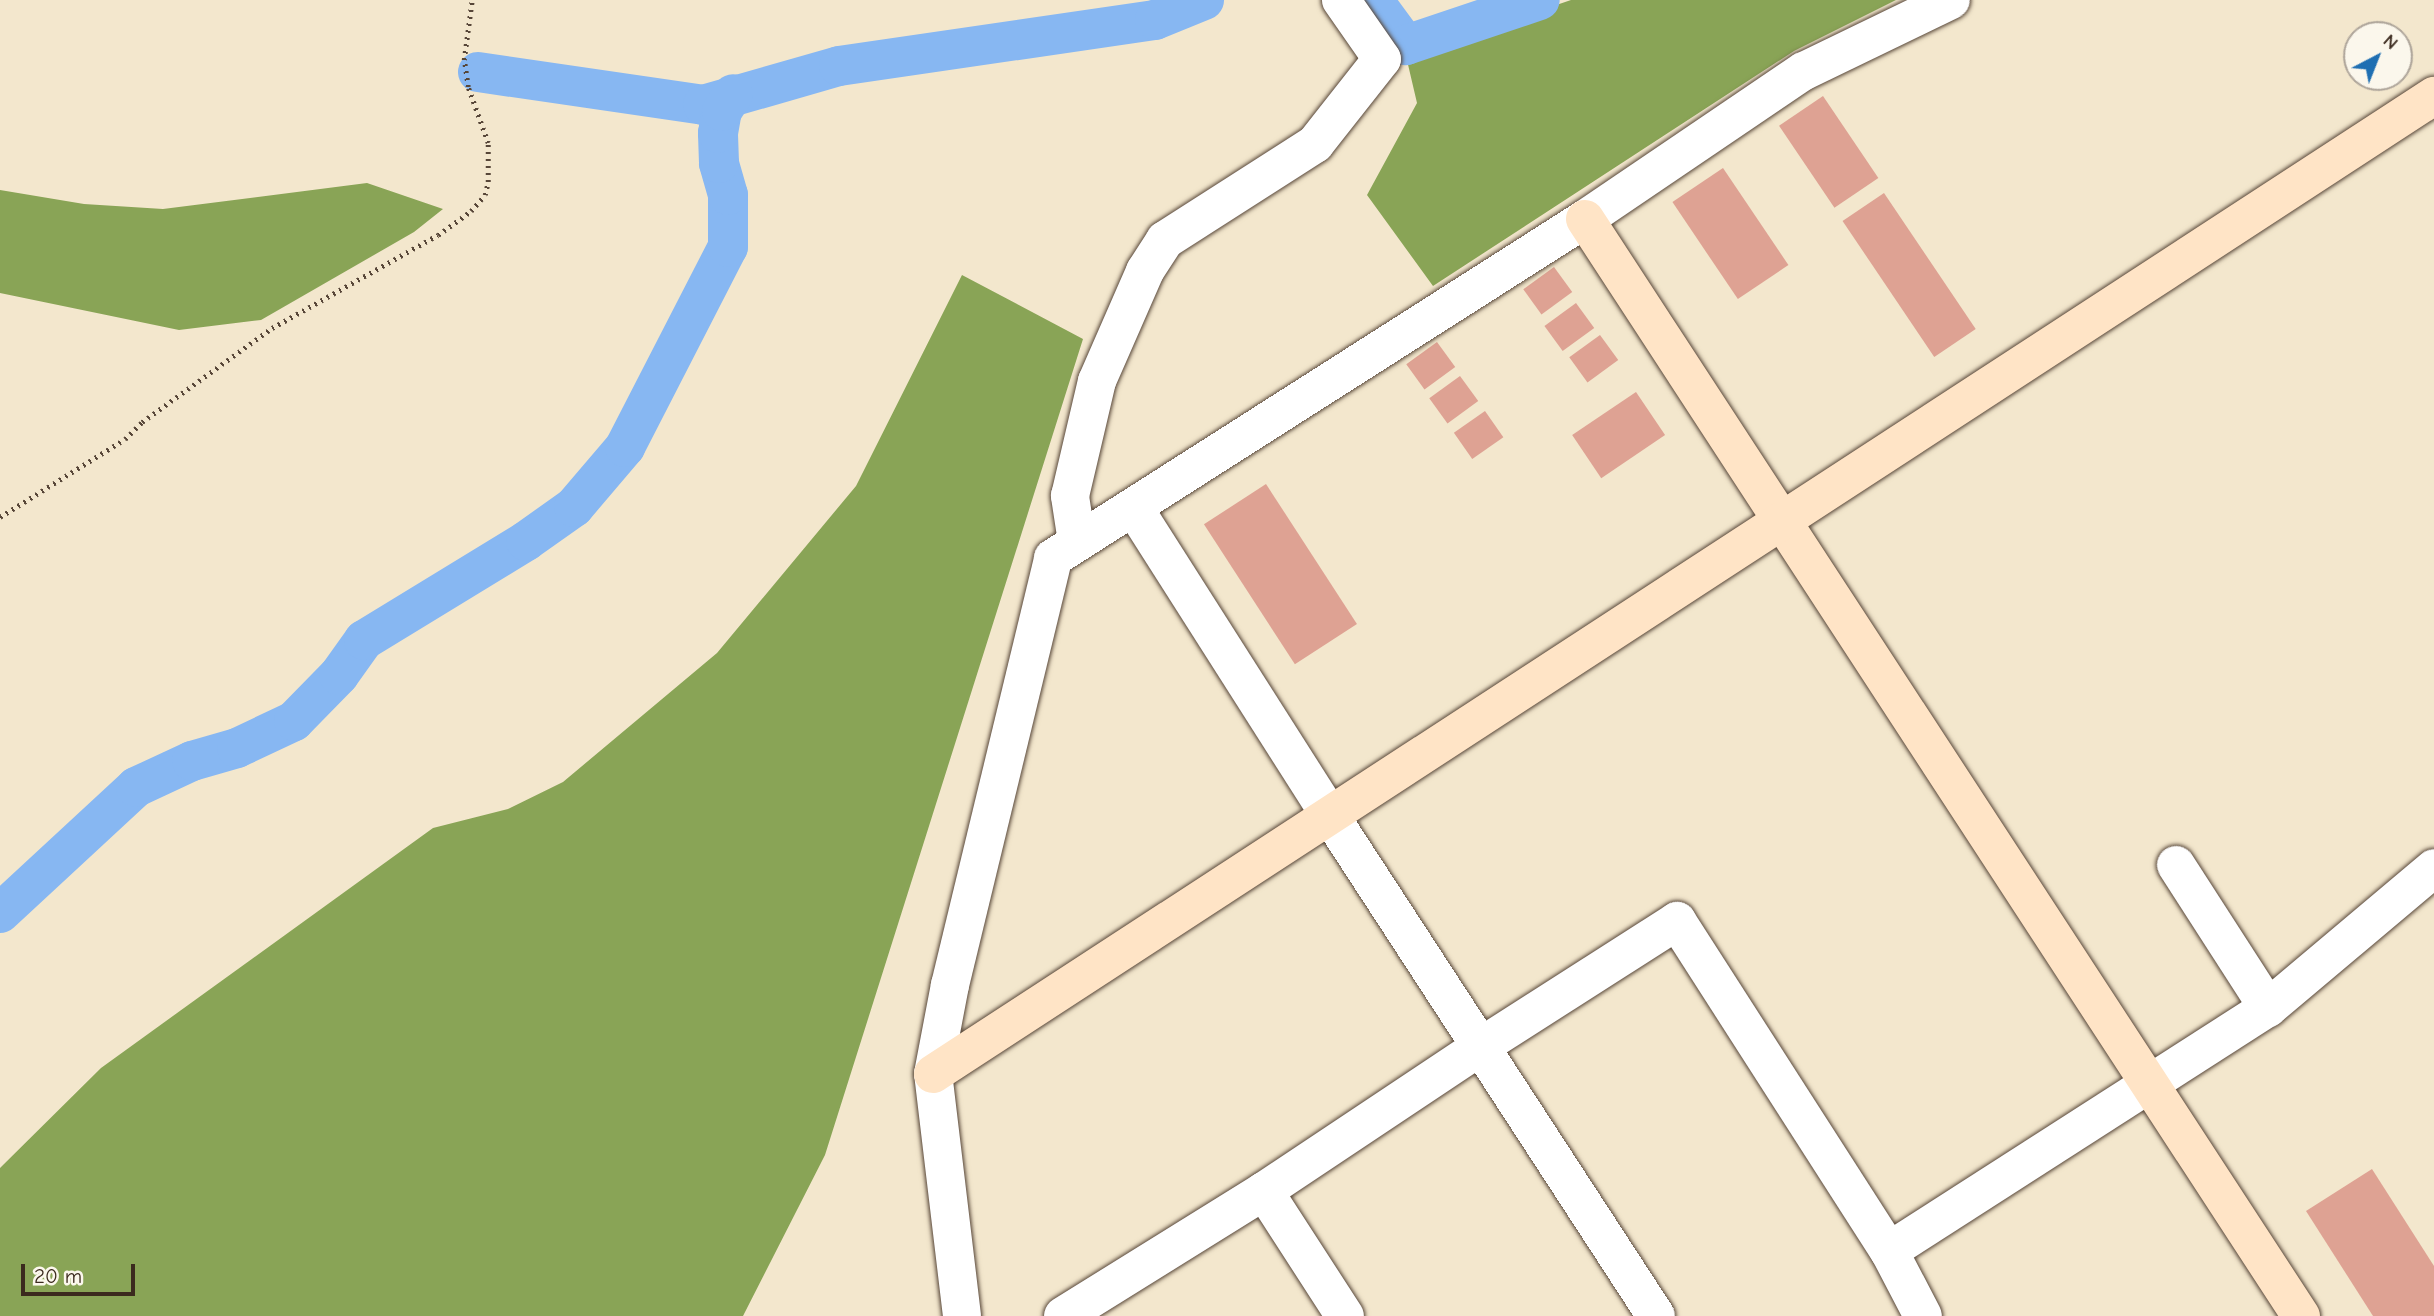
<!DOCTYPE html>
<style>
body{margin:0}
#map{position:relative;width:2434px;height:1316px;overflow:hidden;background:#f3e7cd;font-family:"Comic Neue",sans-serif}
div>[style]{position:absolute}
[style*='--x']{left:calc(var(--x)*1px);top:calc(var(--y)*1px);width:calc(var(--w)*1px);rotate:calc(var(--a)*1deg)}
.forest>*{inset:0;background:#89a456}
.canal>*{height:40px;margin:-20px;padding:0 20px;transform-origin:20px;border-radius:20px;background:#87b7f2}
.building>*{inset:0;background:#dea293;transform-origin:0 0}
.path>*{height:4.5px;margin-top:-2.25px;transform-origin:0;background:repeating-linear-gradient(90deg,#574638 0 2px,transparent 0 7px)}
.roads{filter:drop-shadow(0 0 2px #574638) drop-shadow(0 0 2px #574638)}
.street>*{height:38px;margin:-19px;padding:0 19px;transform-origin:19px;border-radius:19px;background:#fff}
.secondary>*{height:38px;margin:-19px;padding:0 19px;transform-origin:19px;border-radius:19px;background:#ffe4c6}
span{translate:-50% -50%;white-space:nowrap;text-align:center;line-height:1.15;-webkit-text-stroke:7px #fbf7ec;paint-order:stroke}
.north{position:absolute;left:2343px;top:21px;width:70px;height:70px;box-sizing:border-box;background:#fbf7ec;border:2px solid #aea59a;border-radius:50%;rotate:42deg;font-size:19px;font-weight:700;line-height:28px;text-align:center;color:#3b2a1e}
.north::after{content:'';display:block;margin:auto;width:24px;height:32px;background:#1f6fb2;clip-path:polygon(50% 0,100% 100%,50% 72%,0 100%)}
.scale{position:absolute;left:21px;top:1264px;width:114px;height:32px;box-sizing:border-box;border:4px solid #3b2a1e;border-top:0;padding-left:9px;font-size:21px;line-height:24px;white-space:nowrap;color:#3b2a1e;-webkit-text-stroke:5px #fbf7ec;paint-order:stroke}
</style>
<div id="map">
<div class="forest">
<i style="clip-path:polygon(1571px 0,1896px 0,1794px 51px,1433px 286px,1367px 195px,1417px 103px,1406px 56px)"></i>
<i style="clip-path:polygon(367px 183px,443px 209px,414px 232px,261px 320px,179px 330px,0 293px,0 190px,84px 204px,163px 209px)"></i>
<i style="clip-path:polygon(962px 275px,1083px 339px,825px 1155px,743px 1316px,0 1316px,0 1168px,101px 1068px,433px 828px,508px 809px,563px 782px,717px 653px,856px 486px)"></i>
</div>
<div class="canal">
<i style="--x:1373;--y:0;--w:56;--a:53.7"></i>
<i style="--x:1406;--y:45;--w:141;--a:-18.6"></i>
<i style="--x:478;--y:72;--w:227;--a:8.3"></i>
<i style="--x:703;--y:105;--w:141;--a:-16"></i>
<i style="--x:839;--y:66;--w:319;--a:-8.3"></i>
<i style="--x:1155;--y:20;--w:53;--a:-22.2"></i>
<i style="--x:0;--y:913;--w:185;--a:-42.8"></i>
<i style="--x:136;--y:787;--w:62;--a:-24.9"></i>
<i style="--x:192;--y:761;--w:47;--a:-16.1"></i>
<i style="--x:237;--y:748;--w:63;--a:-25.3"></i>
<i style="--x:294;--y:721;--w:64;--a:-45.6"></i>
<i style="--x:339;--y:675;--w:43;--a:-54.5"></i>
<i style="--x:364;--y:640;--w:190;--a:-31.4"></i>
<i style="--x:526;--y:541;--w:59;--a:-35.3"></i>
<i style="--x:574;--y:507;--w:79;--a:-49.6"></i>
<i style="--x:625;--y:447;--w:225;--a:-62.8"></i>
<i style="--x:728;--y:247;--w:52;--a:-90"></i>
<i style="--x:728;--y:195;--w:33;--a:-106"></i>
<i style="--x:719;--y:163;--w:30;--a:-92"></i>
<i style="--x:718;--y:133;--w:22;--a:-80"></i>
<i style="--x:722;--y:111;--w:20;--a:-57"></i>
</div>
<div class="building">
<i style="left:1823px;top:96px;width:99px;height:53px;rotate:56deg"></i>
<i style="left:1723px;top:168px;width:117px;height:61px;rotate:56deg"></i>
<i style="left:1884px;top:193px;width:164px;height:50px;rotate:56deg"></i>
<i style="left:1554px;top:267px;width:31px;height:38px;rotate:54deg"></i>
<i style="left:1576px;top:303px;width:31px;height:39px;rotate:54deg"></i>
<i style="left:1600px;top:335px;width:31px;height:38px;rotate:54deg"></i>
<i style="left:1437px;top:342px;width:31px;height:38px;rotate:54deg"></i>
<i style="left:1460px;top:376px;width:31px;height:38px;rotate:54deg"></i>
<i style="left:1636px;top:392px;width:52px;height:77px;rotate:56deg"></i>
<i style="left:1485px;top:411px;width:32px;height:38px;rotate:55deg"></i>
<i style="left:1266px;top:484px;width:167px;height:74px;rotate:57deg"></i>
<i style="clip-path:polygon(2372px 1169px,2434px 1266px,2434px 1316px,2373px 1316px,2306px 1211px)"></i>
</div>
<div class="path">
<i style="--x:0;--y:517;--w:147;--a:-32"></i>
<i style="--x:125;--y:439;--w:24;--a:-45"></i>
<i style="--x:142;--y:422;--w:160;--a:-35.9"></i>
<i style="--x:272;--y:328;--w:190;--a:-29.3"></i>
<i style="--x:438;--y:235;--w:41;--a:-36"></i>
<i style="--x:471;--y:211;--w:21;--a:-49"></i>
<i style="--x:485;--y:195;--w:13;--a:-77"></i>
<i style="--x:488;--y:182;--w:39;--a:-90"></i>
<i style="--x:488;--y:143;--w:59;--a:-109.7"></i>
<i style="--x:468;--y:87;--w:27;--a:-98"></i>
<i style="--x:464;--y:60;--w:61;--a:-82.4"></i>
</div>
<div class="roads">
<div class="street">
<i style="--x:1134;--y:508;--w:363;--a:57.5"></i>
<i style="--x:1329;--y:814;--w:599;--a:56.92"></i>
<i style="--x:1077;--y:542;--w:47;--a:-98.7"></i>
<i style="--x:1070;--y:496;--w:118;--a:-76.8"></i>
<i style="--x:1097;--y:381;--w:120;--a:-66.4"></i>
<i style="--x:1145;--y:271;--w:37;--a:-57"></i>
<i style="--x:1165;--y:240;--w:178;--a:-32.6"></i>
<i style="--x:1315;--y:144;--w:108;--a:-51.8"></i>
<i style="--x:1382;--y:59;--w:72;--a:-124.8"></i>
<i style="--x:2176;--y:865;--w:170;--a:57.2"></i>
<i style="--x:1264;--y:1191;--w:149;--a:57.1"></i>
<i style="--x:1889;--y:1251;--w:450;--a:-32.7"></i>
<i style="--x:2268;--y:1008;--w:217;--a:-40.1"></i>
<i style="--x:962;--y:1316;--w:244;--a:-96.8"></i>
<i style="--x:933;--y:1074;--w:91;--a:-79.2"></i>
<i style="--x:950;--y:985;--w:439;--a:-76.4"></i>
<i style="--x:1053;--y:558;--w:631;--a:-32.51"></i>
<i style="--x:1585;--y:219;--w:264;--a:-34.1"></i>
<i style="--x:1804;--y:71;--w:163;--a:-25.8"></i>
<i style="--x:1063;--y:1316;--w:237;--a:-31.9"></i>
<i style="--x:1264;--y:1191;--w:260;--a:-33.7"></i>
<i style="--x:1480;--y:1047;--w:234;--a:-32.6"></i>
<i style="--x:1677;--y:921;--w:392;--a:57.3"></i>
<i style="--x:1889;--y:1251;--w:73;--a:62.4"></i>
</div>
<div class="secondary">
<i style="--x:1585;--y:219;--w:1310;--a:56.87"></i>
<i style="--x:933;--y:1074;--w:1792;--a:-33.09"></i>
</div>
</div>
<div class="north">N</div>
<div class="scale">20 m</div>
</div>
